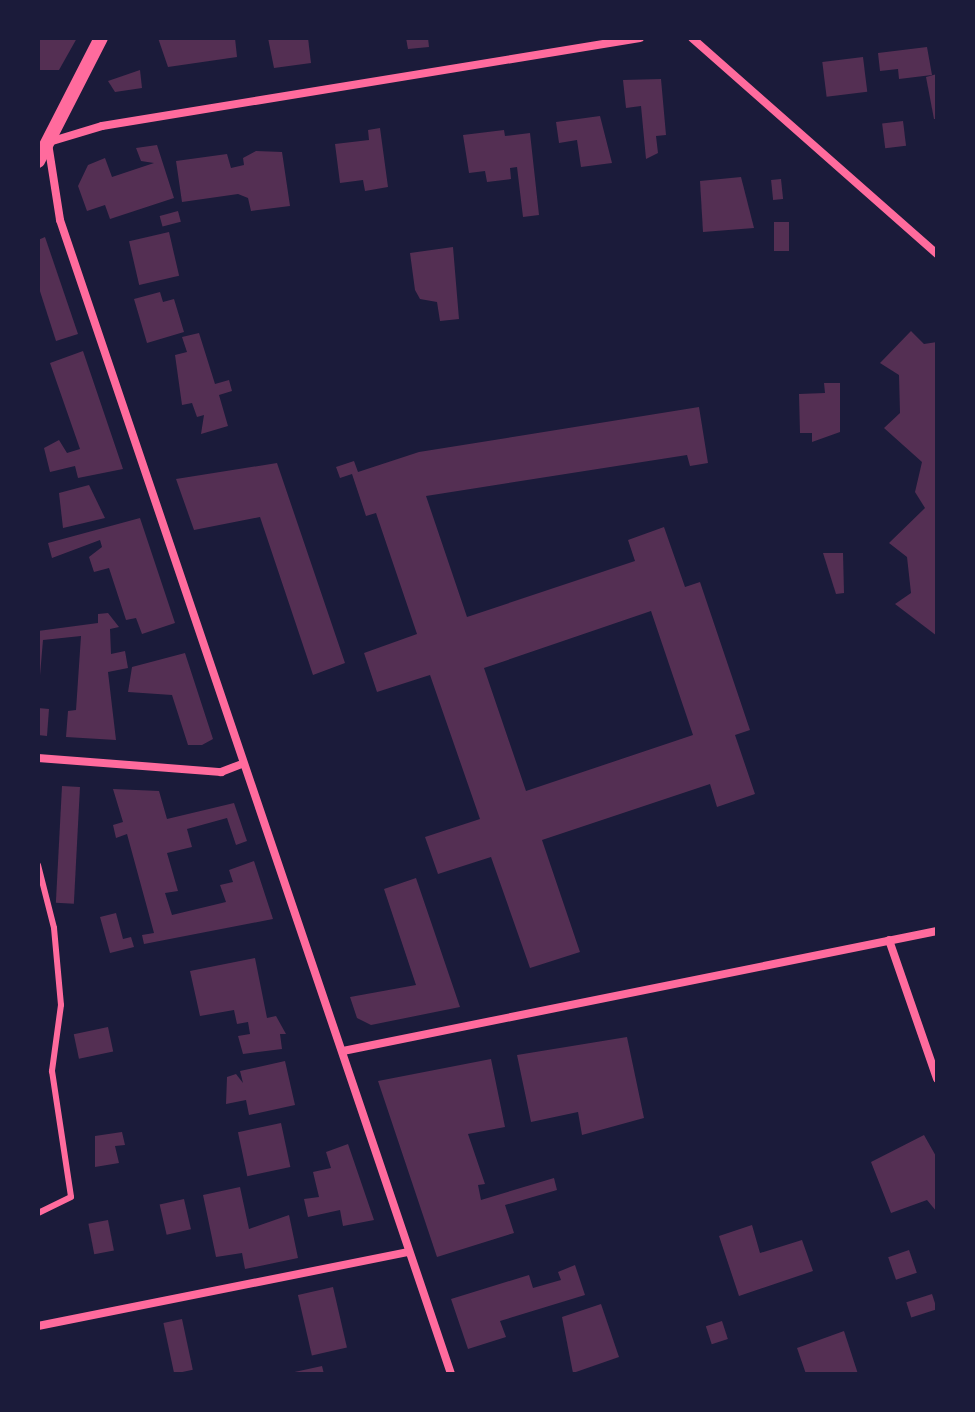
<!DOCTYPE html>
<style>
body{margin:0}
#map{position:relative;width:975px;height:1412px;overflow:hidden;background:#1b1b3a;font-family:"Playfair Display",serif}
div>[style]{position:absolute}
[style*='--x']{left:calc(var(--x)*1px);top:calc(var(--y)*1px);width:calc(var(--w)*1px);rotate:calc(var(--a)*1deg)}
.building>*{inset:0;background:#542f53;transform-origin:0 0}
.service>*{height:6px;margin:-3px;padding:0 3px;transform-origin:3px;border-radius:3px;background:#ff6b9d}
.minor>*{height:8px;margin:-4px;padding:0 4px;transform-origin:4px;border-radius:4px;background:#ff6b9d}
.tertiary>*{height:14px;margin:-7px;padding:0 7px;transform-origin:7px;border-radius:7px;background:#ff6b9d}
span{translate:-50% -50%;white-space:nowrap;text-align:center;line-height:1.15;-webkit-text-stroke:8px #1b1b3a;paint-order:stroke}
.frame{position:absolute;inset:0;border:40px solid #1b1b3a;pointer-events:none}
</style>
<div id="map">
<div class="building">
<i style="clip-path:polygon(38px 38px,77px 38px,59px 70px,40px 70px)"></i>
<i style="clip-path:polygon(158px 38px,235px 38px,237px 57px,168px 67px)"></i>
<i style="clip-path:polygon(268px 38px,308px 38px,311px 63px,274px 68px)"></i>
<i style="clip-path:polygon(406px 38px,428px 38px,429px 47px,408px 49px)"></i>
<i style="clip-path:polygon(927px 47px,932px 75px,899px 79px,898px 69px,880px 71px,878px 53px)"></i>
<i style="left:863px;top:57px;width:35px;height:41px;rotate:83deg"></i>
<i style="clip-path:polygon(140px 70px,142px 88px,115px 92px,108px 81px)"></i>
<i style="clip-path:polygon(937px 74px,937px 119px,934px 119px,926px 77px)"></i>
<i style="clip-path:polygon(661px 79px,666px 135px,656px 136px,658px 153px,646px 159px,641px 106px,626px 108px,623px 80px)"></i>
<i style="clip-path:polygon(600px 116px,612px 163px,581px 167px,577px 140px,559px 143px,556px 122px)"></i>
<i style="left:903px;top:121px;width:25px;height:21px;rotate:83deg"></i>
<i style="clip-path:polygon(380px 128px,388px 187px,365px 191px,363px 180px,340px 183px,335px 144px,369px 140px,368px 130px)"></i>
<i style="clip-path:polygon(504px 130px,505px 136px,530px 133px,539px 215px,523px 217px,517px 167px,510px 168px,511px 179px,487px 182px,485px 171px,469px 173px,463px 135px)"></i>
<i style="clip-path:polygon(157px 145px,174px 198px,110px 219px,105px 205px,87px 211px,78px 186px,88px 165px,105px 158px,112px 177px,154px 163px,141px 161px,136px 148px)"></i>
<i style="clip-path:polygon(256px 151px,282px 152px,290px 206px,251px 211px,248px 198px,238px 194px,182px 202px,176px 161px,227px 154px,231px 168px,244px 165px,243px 158px)"></i>
<i style="clip-path:polygon(741px 177px,754px 228px,703px 232px,700px 181px)"></i>
<i style="left:781px;top:179px;width:20px;height:10px;rotate:84deg"></i>
<i style="left:178px;top:211px;width:11px;height:19px;rotate:75deg"></i>
<i style="left:774px;top:222px;width:15px;height:29px"></i>
<i style="left:169px;top:232px;width:45px;height:41px;rotate:77deg"></i>
<i style="clip-path:polygon(45px 237px,78px 334px,56px 341px,38px 285px,38px 240px)"></i>
<i style="clip-path:polygon(453px 247px,459px 319px,440px 321px,437px 302px,420px 299px,415px 290px,410px 253px)"></i>
<i style="clip-path:polygon(160px 292px,163px 302px,174px 299px,184px 332px,147px 343px,134px 299px)"></i>
<i style="clip-path:polygon(911px 331px,924px 344px,937px 342px,937px 636px,895px 604px,911px 593px,907px 557px,889px 543px,925px 508px,915px 492px,922px 462px,884px 428px,900px 413px,899px 375px,880px 363px)"></i>
<i style="clip-path:polygon(199px 333px,215px 384px,229px 380px,232px 391px,219px 395px,228px 426px,201px 434px,204px 415px,197px 417px,192px 403px,182px 405px,175px 355px,187px 352px,182px 337px)"></i>
<i style="clip-path:polygon(83px 351px,123px 469px,78px 478px,75px 466px,50px 472px,44px 448px,59px 440px,67px 453px,80px 449px,50px 363px)"></i>
<i style="clip-path:polygon(824px 383px,840px 383px,840px 432px,812px 442px,812px 433px,800px 433px,799px 394px,825px 393px)"></i>
<i style="clip-path:polygon(evenodd,699px 407px,708px 463px,690px 466px,687px 455px,426px 496px,467px 617px,635px 561px,628px 540px,664px 527px,685px 587px,700px 582px,750px 730px,735px 735px,755px 794px,717px 807px,710px 784px,542px 840px,580px 952px,530px 968px,491px 857px,438px 874px,425px 837px,480px 819px,430px 675px,377px 692px,364px 653px,417px 634px,376px 513px,366px 516px,352px 474px,340px 478px,336px 467px,354px 461px,358px 472px,419px 452px,699px 407px,651px 611px,693px 735px,526px 791px,484px 668px,651px 611px)"></i>
<i style="clip-path:polygon(277px 463px,345px 663px,313px 675px,260px 517px,194px 530px,176px 479px)"></i>
<i style="clip-path:polygon(89px 485px,105px 518px,63px 528px,59px 493px)"></i>
<i style="clip-path:polygon(140px 518px,175px 623px,142px 634px,136px 618px,126px 620px,109px 568px,94px 572px,89px 557px,102px 547px,100px 540px,52px 558px,48px 543px)"></i>
<i style="clip-path:polygon(823px 553px,843px 553px,844px 593px,836px 594px)"></i>
<i style="clip-path:polygon(108px 613px,119px 627px,110px 629px,111px 654px,125px 651px,128px 668px,108px 672px,116px 740px,66px 737px,68px 711px,76px 710px,81px 636px,43px 640px,38px 699px,38px 631px,98px 623px,98px 614px)"></i>
<i style="clip-path:polygon(185px 653px,213px 739px,202px 745px,188px 745px,172px 695px,128px 692px,132px 667px)"></i>
<i style="clip-path:polygon(38px 708px,49px 709px,47px 736px,38px 735px)"></i>
<i style="left:62px;top:786px;width:18px;height:117px;rotate:3deg"></i>
<i style="clip-path:polygon(113px 789px,159px 791px,167px 819px,234px 803px,247px 841px,236px 845px,227px 818px,187px 829px,192px 847px,167px 853px,178px 891px,165px 893px,172px 915px,226px 902px,220px 885px,233px 882px,229px 870px,254px 861px,273px 919px,144px 944px,142px 935px,154px 933px,127px 834px,116px 838px,113px 825px,123px 822px)"></i>
<i style="clip-path:polygon(416px 878px,460px 1007px,371px 1025px,357px 1018px,350px 997px,416px 985px,384px 889px)"></i>
<i style="clip-path:polygon(116px 913px,123px 939px,131px 937px,134px 947px,110px 953px,100px 917px)"></i>
<i style="clip-path:polygon(255px 958px,267px 1018px,276px 1016px,286px 1034px,280px 1034px,282px 1049px,243px 1054px,238px 1036px,250px 1034px,248px 1022px,237px 1024px,234px 1010px,200px 1016px,190px 971px)"></i>
<i style="left:108px;top:1027px;width:25px;height:35px;rotate:78deg"></i>
<i style="clip-path:polygon(627px 1037px,644px 1118px,582px 1135px,578px 1112px,531px 1122px,517px 1055px)"></i>
<i style="clip-path:polygon(491px 1059px,505px 1127px,468px 1134px,485px 1184px,478px 1185px,481px 1200px,554px 1178px,557px 1190px,505px 1205px,514px 1233px,437px 1257px,378px 1081px)"></i>
<i style="clip-path:polygon(285px 1061px,295px 1105px,249px 1115px,246px 1100px,226px 1104px,227px 1077px,236px 1074px,243px 1083px,240px 1071px)"></i>
<i style="left:281px;top:1123px;width:45px;height:44px;rotate:78deg"></i>
<i style="clip-path:polygon(122px 1132px,125px 1145px,115px 1146px,119px 1163px,95px 1167px,95px 1136px)"></i>
<i style="clip-path:polygon(924px 1135px,937px 1158px,937px 1212px,927px 1200px,891px 1213px,871px 1162px)"></i>
<i style="clip-path:polygon(348px 1144px,374px 1220px,343px 1226px,340px 1210px,308px 1217px,304px 1199px,319px 1197px,313px 1172px,331px 1168px,326px 1152px)"></i>
<i style="clip-path:polygon(240px 1187px,249px 1229px,289px 1215px,298px 1258px,245px 1269px,242px 1253px,216px 1257px,203px 1195px)"></i>
<i style="left:184px;top:1199px;width:31px;height:25px;rotate:77deg"></i>
<i style="left:108px;top:1220px;width:31px;height:20px;rotate:79deg"></i>
<i style="clip-path:polygon(752px 1225px,760px 1253px,802px 1240px,813px 1271px,739px 1296px,719px 1236px)"></i>
<i style="left:909px;top:1250px;width:24px;height:22px;rotate:71deg"></i>
<i style="clip-path:polygon(575px 1265px,585px 1295px,500px 1321px,506px 1337px,468px 1349px,451px 1299px,529px 1275px,533px 1288px,561px 1280px,558px 1272px)"></i>
<i style="left:333px;top:1287px;width:62px;height:36px;rotate:77deg"></i>
<i style="left:932px;top:1294px;width:16px;height:27px;rotate:72deg"></i>
<i style="clip-path:polygon(601px 1304px,619px 1357px,573px 1373px,562px 1317px)"></i>
<i style="left:182px;top:1319px;width:52px;height:19px;rotate:78deg"></i>
<i style="left:722px;top:1321px;width:19px;height:17px;rotate:72deg"></i>
<i style="clip-path:polygon(844px 1331px,858px 1374px,806px 1374px,797px 1348px)"></i>
<i style="clip-path:polygon(322px 1366px,324px 1374px,290px 1374px,290px 1373px)"></i>
</div>
<div class="service">
<i style="--x:38;--y:865;--w:65;--a:75.7"></i>
<i style="--x:54;--y:928;--w:77;--a:84.8"></i>
<i style="--x:61;--y:1005;--w:67;--a:97.8"></i>
<i style="--x:52;--y:1071;--w:127;--a:81.4"></i>
<i style="--x:71;--y:1197;--w:37;--a:154"></i>
</div>
<div class="minor">
<i style="--x:692;--y:38;--w:327;--a:41.4"></i>
<i style="--x:49;--y:142;--w:55;--a:-16.8"></i>
<i style="--x:102;--y:126;--w:545;--a:-9.29"></i>
<i style="--x:48;--y:143;--w:78;--a:81.1"></i>
<i style="--x:60;--y:220;--w:1218;--a:71.28"></i>
<i style="--x:38;--y:758;--w:184;--a:4.4"></i>
<i style="--x:221;--y:772;--w:22;--a:-21"></i>
<i style="--x:889;--y:940;--w:147;--a:70.9"></i>
<i style="--x:343;--y:1051;--w:606;--a:-11.42"></i>
<i style="--x:38;--y:1326;--w:378;--a:-11.3"></i>
</div>
<div class="tertiary">
<i style="--x:38;--y:161;--w:138;--a:-62.9"></i>
</div>
<div class="frame"></div>
</div>
